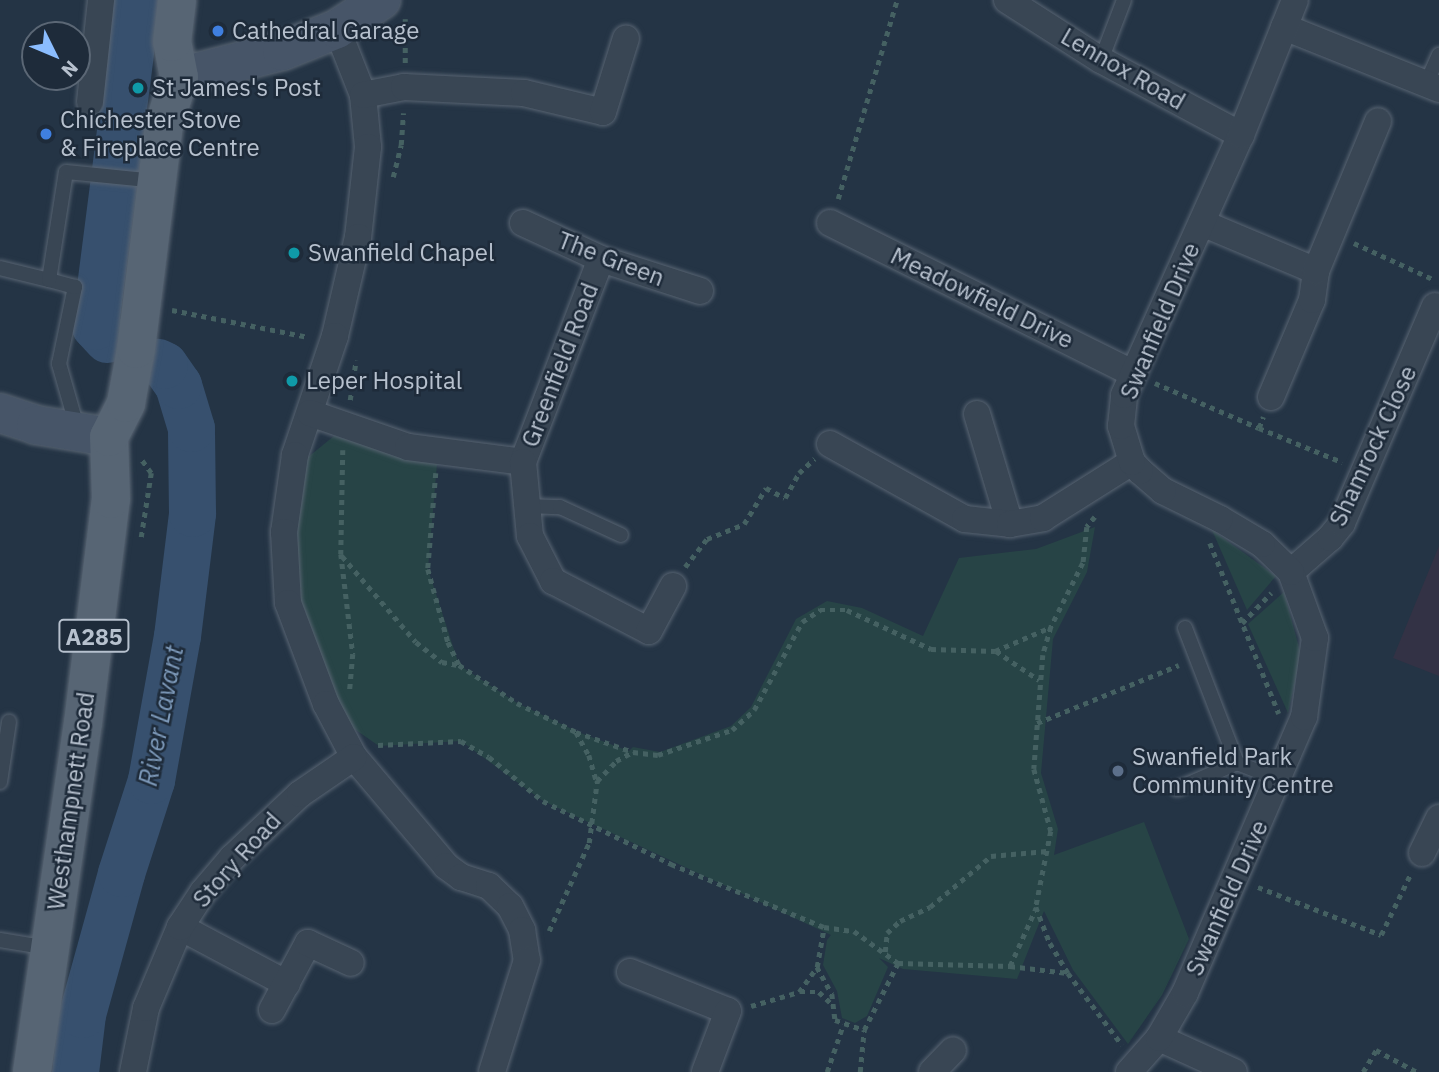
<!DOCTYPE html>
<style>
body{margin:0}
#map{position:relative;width:1439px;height:1072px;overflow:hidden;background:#243445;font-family:"IBM Plex Sans",sans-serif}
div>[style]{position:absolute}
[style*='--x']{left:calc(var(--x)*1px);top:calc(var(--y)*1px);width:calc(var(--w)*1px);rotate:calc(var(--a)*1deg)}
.medical>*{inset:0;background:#333245}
.green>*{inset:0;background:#274446}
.river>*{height:47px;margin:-23.5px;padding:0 23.5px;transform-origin:23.5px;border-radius:23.5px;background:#37506e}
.path>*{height:4.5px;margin-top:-2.25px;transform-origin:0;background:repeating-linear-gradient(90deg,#456162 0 5px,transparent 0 10px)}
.roads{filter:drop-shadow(0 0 2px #586472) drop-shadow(0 0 2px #586472)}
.lane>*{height:14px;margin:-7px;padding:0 7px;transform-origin:7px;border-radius:7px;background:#394654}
.street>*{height:26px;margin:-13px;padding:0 13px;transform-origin:13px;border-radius:13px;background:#394654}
.secondary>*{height:38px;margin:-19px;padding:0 19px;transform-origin:19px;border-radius:19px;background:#475568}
.primary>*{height:38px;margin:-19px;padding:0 19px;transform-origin:19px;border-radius:19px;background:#576574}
.dots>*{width:19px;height:19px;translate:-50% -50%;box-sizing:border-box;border:4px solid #1e2b3a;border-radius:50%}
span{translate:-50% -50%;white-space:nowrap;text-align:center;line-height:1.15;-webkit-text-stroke:5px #1e2b3a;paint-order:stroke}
.shield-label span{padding:2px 5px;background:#1e2b3a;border:2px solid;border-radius:5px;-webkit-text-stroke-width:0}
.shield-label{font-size:23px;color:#b7c1ce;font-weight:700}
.poi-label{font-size:24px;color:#b7c1ce}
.left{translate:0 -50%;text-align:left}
.street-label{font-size:24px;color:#b7c1ce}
.water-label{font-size:26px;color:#7c98b8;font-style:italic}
.north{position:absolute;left:21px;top:21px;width:70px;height:70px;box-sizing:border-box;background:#1e2b3a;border:2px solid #5b6775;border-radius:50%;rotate:133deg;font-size:19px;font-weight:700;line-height:28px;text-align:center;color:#b7c1ce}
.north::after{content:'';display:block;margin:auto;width:24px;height:32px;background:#8bbdff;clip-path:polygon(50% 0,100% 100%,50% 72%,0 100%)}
</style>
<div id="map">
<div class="medical">
<i style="clip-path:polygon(1439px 546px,1439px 676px,1393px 658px)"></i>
</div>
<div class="green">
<i style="clip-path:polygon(334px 436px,437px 464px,428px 569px,459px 665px,517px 703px,578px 732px,629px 751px,633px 747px,660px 752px,731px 726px,751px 707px,796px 619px,827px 601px,862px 608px,923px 636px,959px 558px,1036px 549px,1095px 527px,1087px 572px,1053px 639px,1041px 773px,1058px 829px,1054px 855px,1144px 822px,1189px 939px,1162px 995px,1128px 1044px,1073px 970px,1044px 911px,1017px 979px,903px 969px,879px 958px,888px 967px,867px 1016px,855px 1023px,842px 1018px,837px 991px,823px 965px,827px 940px,831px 935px,543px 801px,461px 741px,379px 746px,340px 719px,299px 601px,294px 538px,307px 458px)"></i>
<i style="clip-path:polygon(1212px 530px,1276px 576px,1247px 610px)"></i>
<i style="clip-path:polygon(1284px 592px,1301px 655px,1288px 713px,1248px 624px)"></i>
</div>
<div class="river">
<i style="--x:107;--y:339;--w:18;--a:-133"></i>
<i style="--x:95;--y:326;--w:329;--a:-82.7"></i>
<i style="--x:75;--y:1072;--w:58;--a:-83.1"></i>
<i style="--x:82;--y:1014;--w:146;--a:-74.5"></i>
<i style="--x:121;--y:873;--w:98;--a:-72.1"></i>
<i style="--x:151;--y:780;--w:146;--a:-79.8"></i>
<i style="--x:177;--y:636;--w:124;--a:-83"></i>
<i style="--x:192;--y:513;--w:85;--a:-90.7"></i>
<i style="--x:191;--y:428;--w:45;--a:-106.8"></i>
<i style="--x:178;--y:385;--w:24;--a:-125"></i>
<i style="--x:164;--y:365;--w:7;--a:-153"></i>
</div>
<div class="path">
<i style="--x:405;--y:63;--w:44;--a:-90"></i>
<i style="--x:393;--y:177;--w:33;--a:-76"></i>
<i style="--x:401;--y:145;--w:32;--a:-86"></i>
<i style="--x:838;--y:199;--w:208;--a:-73.5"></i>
<i style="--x:1354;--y:243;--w:89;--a:24.6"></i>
<i style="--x:172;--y:310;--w:139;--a:11.2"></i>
<i style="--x:1155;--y:383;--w:113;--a:23.4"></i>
<i style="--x:1259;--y:428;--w:12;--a:-70"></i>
<i style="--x:350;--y:400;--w:40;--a:-81.5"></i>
<i style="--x:1259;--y:428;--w:90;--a:22.3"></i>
<i style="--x:343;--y:450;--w:104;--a:91.1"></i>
<i style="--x:341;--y:554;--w:101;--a:83.2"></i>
<i style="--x:353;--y:654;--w:38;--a:95"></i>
<i style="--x:436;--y:473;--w:96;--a:94.8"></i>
<i style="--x:428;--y:569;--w:76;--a:74.7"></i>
<i style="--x:448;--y:642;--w:25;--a:64"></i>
<i style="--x:459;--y:665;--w:69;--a:33.2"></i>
<i style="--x:517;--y:703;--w:66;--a:26.2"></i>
<i style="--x:576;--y:732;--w:60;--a:19.3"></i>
<i style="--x:633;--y:752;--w:25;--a:7"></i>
<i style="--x:658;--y:755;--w:78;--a:-18.7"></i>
<i style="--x:732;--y:730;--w:30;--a:-42"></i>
<i style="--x:754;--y:710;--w:100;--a:-61.4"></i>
<i style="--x:802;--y:622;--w:22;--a:-34"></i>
<i style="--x:820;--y:610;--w:27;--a:0"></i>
<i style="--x:847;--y:610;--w:93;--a:24.9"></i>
<i style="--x:931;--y:649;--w:64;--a:1.8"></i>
<i style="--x:995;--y:651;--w:61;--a:-23.2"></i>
<i style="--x:1095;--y:517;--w:13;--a:129"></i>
<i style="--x:1087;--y:527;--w:36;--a:96"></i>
<i style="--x:1083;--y:563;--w:72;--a:116.6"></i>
<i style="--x:1051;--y:627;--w:29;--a:106"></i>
<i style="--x:1043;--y:655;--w:114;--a:94.5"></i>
<i style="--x:1034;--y:769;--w:64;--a:74.7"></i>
<i style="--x:1051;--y:831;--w:77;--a:101.2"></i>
<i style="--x:1036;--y:907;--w:39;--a:69"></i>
<i style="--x:1050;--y:943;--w:35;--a:59"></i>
<i style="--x:1068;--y:973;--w:90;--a:53.1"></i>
<i style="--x:141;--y:537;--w:65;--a:-81.1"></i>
<i style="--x:151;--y:473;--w:17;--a:-126"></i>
<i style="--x:1210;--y:543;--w:184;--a:68"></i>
<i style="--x:342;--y:556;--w:113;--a:49.3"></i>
<i style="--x:416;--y:642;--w:33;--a:38"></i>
<i style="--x:442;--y:662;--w:16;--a:11"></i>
<i style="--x:685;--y:567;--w:36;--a:-52"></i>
<i style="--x:707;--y:539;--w:40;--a:-22"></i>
<i style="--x:744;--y:524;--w:42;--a:-58.6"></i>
<i style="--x:766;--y:488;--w:21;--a:28"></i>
<i style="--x:785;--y:498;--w:29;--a:-61"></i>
<i style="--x:799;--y:473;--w:21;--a:-43"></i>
<i style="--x:1242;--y:623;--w:42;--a:-46"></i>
<i style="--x:996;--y:651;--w:52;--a:34"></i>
<i style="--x:1037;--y:723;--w:153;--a:-22.2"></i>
<i style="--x:576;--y:732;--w:26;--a:61"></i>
<i style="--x:589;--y:755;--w:26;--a:74"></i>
<i style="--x:378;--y:745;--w:83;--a:-2.8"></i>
<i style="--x:461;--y:741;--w:32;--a:30"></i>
<i style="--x:489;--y:757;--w:70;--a:39.2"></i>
<i style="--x:543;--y:801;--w:143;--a:26.2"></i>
<i style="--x:671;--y:864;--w:165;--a:22.4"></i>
<i style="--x:824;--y:927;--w:30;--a:8"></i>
<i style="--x:854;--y:931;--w:54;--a:36"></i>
<i style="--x:898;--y:963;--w:112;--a:1.5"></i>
<i style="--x:1010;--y:966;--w:58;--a:6.9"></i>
<i style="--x:1258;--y:887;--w:132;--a:21.3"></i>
<i style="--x:1381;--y:935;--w:67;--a:-64.2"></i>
<i style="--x:549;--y:931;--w:97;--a:-65.6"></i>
<i style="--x:589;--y:843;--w:63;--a:-82.6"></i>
<i style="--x:597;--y:781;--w:28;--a:-46"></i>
<i style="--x:616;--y:761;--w:18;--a:-29"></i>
<i style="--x:885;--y:952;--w:19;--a:-84"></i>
<i style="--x:887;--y:933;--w:18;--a:-43"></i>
<i style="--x:900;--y:921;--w:33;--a:-25"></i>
<i style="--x:930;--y:907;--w:80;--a:-39.9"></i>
<i style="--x:991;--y:856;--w:56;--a:-5.1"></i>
<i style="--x:1010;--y:966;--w:64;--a:-65.9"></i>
<i style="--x:817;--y:967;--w:31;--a:61"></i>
<i style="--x:832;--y:994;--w:26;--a:83"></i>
<i style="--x:835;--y:1020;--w:31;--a:19"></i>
<i style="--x:800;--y:992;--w:19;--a:0"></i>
<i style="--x:819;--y:992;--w:18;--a:43"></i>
<i style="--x:751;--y:1006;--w:50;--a:-16.3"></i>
<i style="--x:799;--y:992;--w:31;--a:-54"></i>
<i style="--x:817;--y:967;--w:41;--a:-80.1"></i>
<i style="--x:827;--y:1072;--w:50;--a:-71.2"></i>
<i style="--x:860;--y:1072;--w:42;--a:-84.6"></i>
<i style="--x:864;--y:1030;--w:75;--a:-63.1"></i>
<i style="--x:1363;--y:1072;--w:26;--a:-59"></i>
<i style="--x:1376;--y:1050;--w:47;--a:28.2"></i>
</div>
<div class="roads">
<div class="lane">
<i style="--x:1101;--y:60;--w:64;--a:-69"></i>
<i style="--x:1426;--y:84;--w:32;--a:-66"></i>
<i style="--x:0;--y:268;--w:50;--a:13.8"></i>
<i style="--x:77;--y:427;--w:66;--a:-105.9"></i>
<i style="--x:59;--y:364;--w:79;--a:-78.3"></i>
<i style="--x:75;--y:287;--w:27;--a:-165"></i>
<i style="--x:49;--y:280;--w:109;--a:-81.1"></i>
<i style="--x:66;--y:172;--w:90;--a:5.7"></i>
<i style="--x:527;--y:506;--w:33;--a:2"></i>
<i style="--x:560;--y:507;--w:67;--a:24.7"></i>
<i style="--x:1185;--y:628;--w:145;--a:68.9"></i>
<i style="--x:1237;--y:763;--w:44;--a:21.3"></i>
<i style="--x:0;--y:782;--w:61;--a:-81.5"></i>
<i style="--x:1177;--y:789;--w:65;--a:-23.4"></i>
<i style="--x:0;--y:940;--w:50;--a:9.3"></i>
</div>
<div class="street">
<i style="--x:1007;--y:0;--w:112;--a:32.6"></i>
<i style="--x:1101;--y:60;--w:159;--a:28.2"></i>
<i style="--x:1284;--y:27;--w:167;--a:21.8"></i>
<i style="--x:337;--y:29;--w:71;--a:68.5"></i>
<i style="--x:363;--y:95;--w:52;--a:84.5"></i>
<i style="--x:368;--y:147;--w:91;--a:96.3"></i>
<i style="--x:358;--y:237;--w:102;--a:103.1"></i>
<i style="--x:335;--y:336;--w:126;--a:108.6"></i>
<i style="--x:295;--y:455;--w:78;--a:98.1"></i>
<i style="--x:284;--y:532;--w:71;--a:86.8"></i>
<i style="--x:288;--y:603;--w:108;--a:69.4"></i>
<i style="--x:326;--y:704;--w:60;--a:62.2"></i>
<i style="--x:354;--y:757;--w:143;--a:49.8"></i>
<i style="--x:446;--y:866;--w:19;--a:36"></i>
<i style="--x:461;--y:877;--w:29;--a:18"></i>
<i style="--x:489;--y:886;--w:29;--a:44"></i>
<i style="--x:510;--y:906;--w:27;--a:63"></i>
<i style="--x:522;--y:930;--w:30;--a:81"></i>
<i style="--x:527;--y:960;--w:117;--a:107.4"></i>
<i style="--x:363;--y:95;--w:42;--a:-11"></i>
<i style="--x:404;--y:87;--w:120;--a:2.9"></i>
<i style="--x:524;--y:93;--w:81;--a:13.5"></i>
<i style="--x:603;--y:112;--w:77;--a:-72.7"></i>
<i style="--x:90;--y:102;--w:103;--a:-83.8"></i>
<i style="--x:523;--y:223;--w:86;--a:24.8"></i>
<i style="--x:601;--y:259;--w:104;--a:17.9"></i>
<i style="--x:830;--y:223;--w:339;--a:26.4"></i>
<i style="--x:1202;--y:223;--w:124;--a:22.8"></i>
<i style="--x:1271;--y:397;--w:105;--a:-67.1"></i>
<i style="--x:1312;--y:300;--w:29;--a:-82"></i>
<i style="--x:1316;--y:271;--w:162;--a:-67.5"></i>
<i style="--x:310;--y:413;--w:104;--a:19.1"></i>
<i style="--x:408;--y:447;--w:116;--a:7.4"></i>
<i style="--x:523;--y:462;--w:217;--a:-69"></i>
<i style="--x:977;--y:414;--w:115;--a:73.3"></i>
<i style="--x:830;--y:444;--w:154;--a:29.1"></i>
<i style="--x:965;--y:519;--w:45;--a:6.3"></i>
<i style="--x:1010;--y:524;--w:34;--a:-10"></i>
<i style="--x:1043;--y:518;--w:105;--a:-32.2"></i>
<i style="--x:523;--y:462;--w:74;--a:84.6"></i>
<i style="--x:530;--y:536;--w:51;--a:62.9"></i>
<i style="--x:553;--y:581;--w:108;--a:27.5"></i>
<i style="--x:649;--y:631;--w:51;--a:-61.9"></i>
<i style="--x:1291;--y:572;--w:52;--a:-41.1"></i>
<i style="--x:1330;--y:538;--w:19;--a:-51"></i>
<i style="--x:1342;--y:523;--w:236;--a:-66.8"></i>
<i style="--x:1422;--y:853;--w:39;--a:-64"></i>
<i style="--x:180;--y:927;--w:121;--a:28"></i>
<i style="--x:630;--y:972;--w:105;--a:21.7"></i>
<i style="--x:728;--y:1011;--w:65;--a:110.7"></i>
<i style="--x:272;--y:1010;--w:76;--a:-61.8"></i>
<i style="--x:308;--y:943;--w:47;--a:24.9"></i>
<i style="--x:1159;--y:1038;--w:82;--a:24.4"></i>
<i style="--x:133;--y:1072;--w:65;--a:-78.5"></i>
<i style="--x:146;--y:1008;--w:88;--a:-67.2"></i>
<i style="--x:180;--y:927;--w:42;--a:-56.7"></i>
<i style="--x:203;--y:892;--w:45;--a:-49.5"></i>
<i style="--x:232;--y:858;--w:93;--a:-43.3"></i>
<i style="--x:300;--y:794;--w:65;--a:-34.4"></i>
<i style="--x:932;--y:1072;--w:30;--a:-46"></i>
<i style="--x:1129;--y:1072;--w:45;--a:-48.6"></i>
<i style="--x:1159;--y:1038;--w:52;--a:-60"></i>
<i style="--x:1185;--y:993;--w:301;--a:-66.7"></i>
<i style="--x:1304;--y:717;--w:80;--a:-82.1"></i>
<i style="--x:1315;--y:638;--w:70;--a:-110"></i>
<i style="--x:1291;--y:572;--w:40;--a:-136"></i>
<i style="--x:1262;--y:544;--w:49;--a:-149.2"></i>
<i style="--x:1220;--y:519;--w:64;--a:-153.8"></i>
<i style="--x:1163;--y:491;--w:30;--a:-139"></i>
<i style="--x:1140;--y:471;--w:12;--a:-132"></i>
<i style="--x:1132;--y:462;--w:38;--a:-107"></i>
<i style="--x:1121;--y:426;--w:31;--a:-84"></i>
<i style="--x:1124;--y:395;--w:285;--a:-65.8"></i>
<i style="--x:1241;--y:135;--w:145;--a:-68.2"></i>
</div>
<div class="secondary">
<i style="--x:179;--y:77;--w:106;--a:-14.2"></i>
<i style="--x:282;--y:51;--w:59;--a:-21.8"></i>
<i style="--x:337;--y:29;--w:53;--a:-33.4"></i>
<i style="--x:0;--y:413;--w:38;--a:18"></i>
<i style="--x:36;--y:425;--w:74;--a:9.3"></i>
</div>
<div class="primary">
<i style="--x:32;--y:1072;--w:353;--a:-81.7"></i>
<i style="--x:83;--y:723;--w:226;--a:-82.9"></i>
<i style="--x:111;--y:499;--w:62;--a:-91.8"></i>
<i style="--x:109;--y:437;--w:38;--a:-63"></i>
<i style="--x:126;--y:403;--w:55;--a:-79.5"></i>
<i style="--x:136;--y:349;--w:226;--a:-82.9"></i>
<i style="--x:164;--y:125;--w:50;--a:-72.6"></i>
<i style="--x:179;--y:77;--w:36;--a:-101"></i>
<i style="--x:172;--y:42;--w:42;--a:-83.2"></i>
</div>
</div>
<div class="dots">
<i style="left:218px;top:31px;background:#3f7fe0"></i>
<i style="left:138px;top:88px;background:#0f9aa8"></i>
<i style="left:46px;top:134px;background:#3f7fe0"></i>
<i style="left:294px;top:253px;background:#0f9aa8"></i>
<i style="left:292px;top:381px;background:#0f9aa8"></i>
<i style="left:1118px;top:771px;background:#5c6f8a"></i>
</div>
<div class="shield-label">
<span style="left:94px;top:636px">A285</span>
</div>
<div class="poi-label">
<span class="left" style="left:232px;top:31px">Cathedral Garage</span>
<span class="left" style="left:152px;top:88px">St James's Post</span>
<span class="left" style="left:60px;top:134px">Chichester Stove<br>&amp; Fireplace Centre</span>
<span class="left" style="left:308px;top:253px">Swanfield Chapel</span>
<span class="left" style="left:306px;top:381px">Leper Hospital</span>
<span class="left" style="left:1132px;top:771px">Swanfield Park<br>Community Centre</span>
</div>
<div class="street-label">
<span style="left:1123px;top:69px;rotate:30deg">Lennox Road</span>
<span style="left:611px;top:259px;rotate:21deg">The Green</span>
<span style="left:982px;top:298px;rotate:26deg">Meadowfield Drive</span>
<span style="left:1160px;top:321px;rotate:-67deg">Swanfield Drive</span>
<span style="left:560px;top:365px;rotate:-69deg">Greenfield Road</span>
<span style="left:1373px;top:446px;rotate:-65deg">Shamrock Close</span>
<span style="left:71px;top:801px;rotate:-82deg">Westhampnett Road</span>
<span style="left:237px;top:860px;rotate:-48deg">Story Road</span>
<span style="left:1227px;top:898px;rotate:-66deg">Swanfield Drive</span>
</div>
<div class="water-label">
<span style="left:161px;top:716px;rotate:-79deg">River Lavant</span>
</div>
<div class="north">N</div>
</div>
